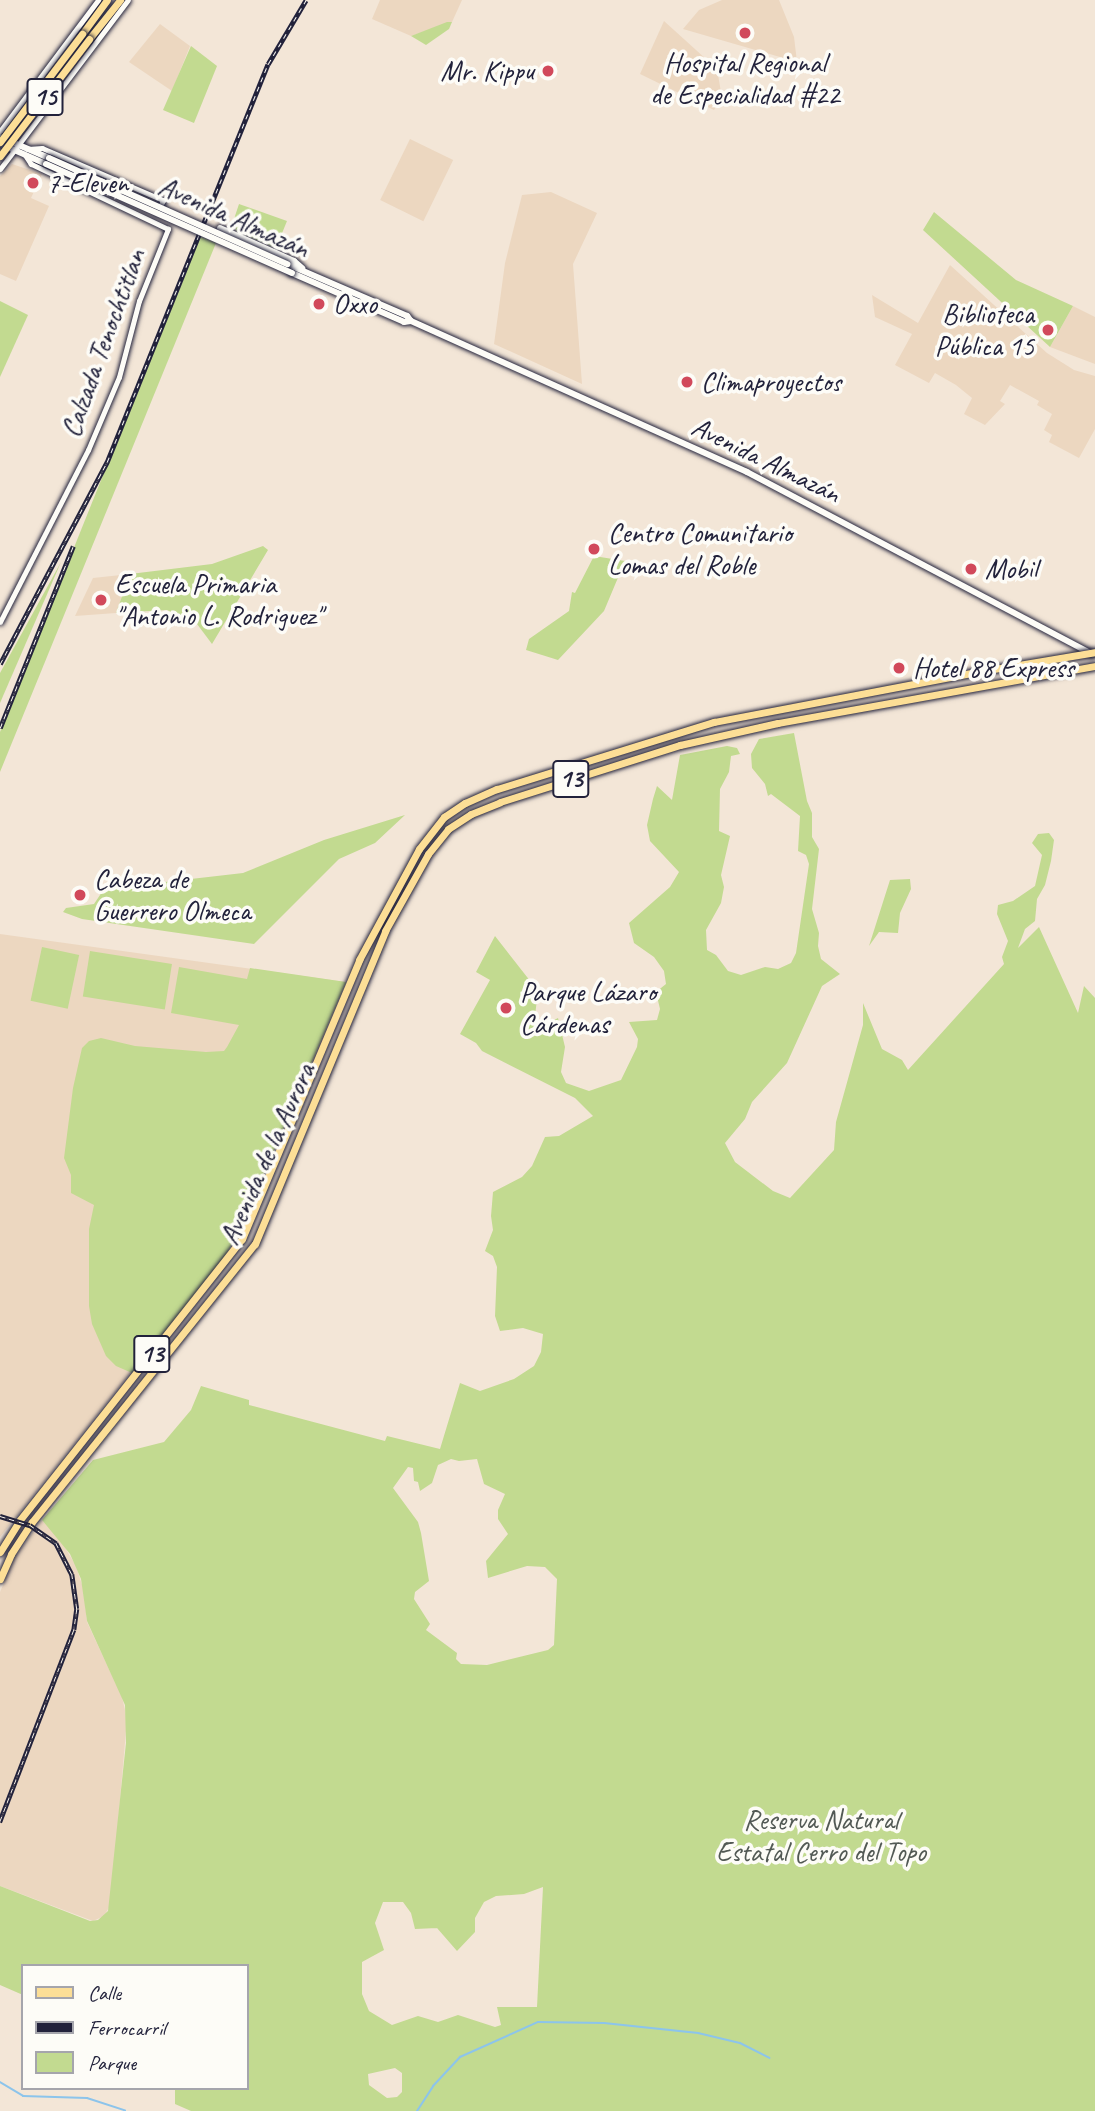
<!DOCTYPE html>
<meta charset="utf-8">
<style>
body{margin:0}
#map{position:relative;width:1095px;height:2111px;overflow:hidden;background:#f3e6d7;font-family:Caveat,sans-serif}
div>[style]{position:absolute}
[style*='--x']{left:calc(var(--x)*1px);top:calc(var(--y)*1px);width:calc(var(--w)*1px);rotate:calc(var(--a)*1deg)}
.built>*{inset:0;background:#ecd7c0;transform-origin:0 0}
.green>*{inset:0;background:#c2da90;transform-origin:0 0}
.stream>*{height:2px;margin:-1px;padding:0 1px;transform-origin:1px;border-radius:1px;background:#8cc4eb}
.roads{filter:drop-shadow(0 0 2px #22223b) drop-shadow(0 0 2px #22223b)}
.tertiary>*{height:5px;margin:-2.5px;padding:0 2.5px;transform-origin:2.5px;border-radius:2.5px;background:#fdfcf7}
.secondary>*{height:6px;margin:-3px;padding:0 3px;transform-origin:3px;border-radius:3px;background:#fdfcf7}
.primary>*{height:7px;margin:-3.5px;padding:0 3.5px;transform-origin:3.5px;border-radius:3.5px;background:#fcde96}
.trunk>*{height:7px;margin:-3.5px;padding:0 3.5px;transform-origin:3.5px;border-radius:3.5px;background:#fcde96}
.rail>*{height:4.5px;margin-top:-2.25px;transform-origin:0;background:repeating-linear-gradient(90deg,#fdfcf7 0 5px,#22223b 0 10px);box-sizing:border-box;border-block:2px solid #22223b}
.bridges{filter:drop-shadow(0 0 2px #22223b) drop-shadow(0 0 2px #22223b)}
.secondary-bridge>*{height:6px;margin:-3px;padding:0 3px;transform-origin:3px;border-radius:3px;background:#fdfcf7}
.primary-bridge>*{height:7px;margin:-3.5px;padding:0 3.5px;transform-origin:3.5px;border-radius:3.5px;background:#fcde96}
.trunk-bridge>*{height:7px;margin:-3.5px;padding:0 3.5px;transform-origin:3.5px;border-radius:3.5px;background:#fcde96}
.dots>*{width:19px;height:19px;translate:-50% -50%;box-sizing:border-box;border:4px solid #fdfcf7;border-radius:50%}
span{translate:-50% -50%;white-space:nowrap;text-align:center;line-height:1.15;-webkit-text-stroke:7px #fdfcf7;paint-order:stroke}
.shield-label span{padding:2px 5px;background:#fdfcf7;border:2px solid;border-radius:5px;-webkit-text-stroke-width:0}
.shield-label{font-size:26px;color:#22223b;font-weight:700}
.poi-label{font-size:28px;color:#22223b}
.right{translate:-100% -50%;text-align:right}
.left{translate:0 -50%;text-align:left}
.street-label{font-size:28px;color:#22223b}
.park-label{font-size:28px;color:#525954}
.legend{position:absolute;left:21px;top:1964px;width:228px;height:126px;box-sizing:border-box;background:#fdfcf7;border:2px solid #a5a5ac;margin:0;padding:9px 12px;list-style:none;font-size:21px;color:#22223b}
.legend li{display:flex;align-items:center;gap:14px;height:35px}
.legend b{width:35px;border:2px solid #a5a5ac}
</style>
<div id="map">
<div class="built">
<i style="clip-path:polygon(380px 0,462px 0,452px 22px,411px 36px,372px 19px)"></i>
<i style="clip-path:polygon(722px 0,779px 0,794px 37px,797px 62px,683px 29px,699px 10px)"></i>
<i style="clip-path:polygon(664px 21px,717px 69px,722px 98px,714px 110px,640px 74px)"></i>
<i style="clip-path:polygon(160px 24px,190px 46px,172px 91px,129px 62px)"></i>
<i style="left:410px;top:139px;width:48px;height:68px;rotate:26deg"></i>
<i style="clip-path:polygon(12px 164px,42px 174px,31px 198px,49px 206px,16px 281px,0 274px,0 176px)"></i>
<i style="clip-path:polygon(551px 192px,597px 213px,573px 264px,582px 384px,494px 344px,505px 263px,522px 195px)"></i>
<i style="clip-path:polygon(950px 265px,1047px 353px,1074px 370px,1095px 376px,1095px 429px,1079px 458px,1049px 442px,1052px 435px,1044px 430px,1052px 414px,1037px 405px,1039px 401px,1010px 385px,1000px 401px,1005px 404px,985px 425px,964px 414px,972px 398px,956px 385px,935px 373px,929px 383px,895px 365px,912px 334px,875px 317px,872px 295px,918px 323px)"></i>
<i style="clip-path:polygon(1073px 306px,1095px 317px,1095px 364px,1050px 347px)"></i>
<i style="clip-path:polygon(130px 574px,116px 613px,75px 616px,93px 578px)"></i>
<i style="clip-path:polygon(0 934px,346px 982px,277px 1150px,232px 1245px,0 1537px)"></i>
<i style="clip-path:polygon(42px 1520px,60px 1539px,76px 1566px,84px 1591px,87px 1622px,122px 1697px,127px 1719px,111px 1904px,104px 1916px,93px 1921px,0 1886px,0 1592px,15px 1557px)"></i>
</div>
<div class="green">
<i style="clip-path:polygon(447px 22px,452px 22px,449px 29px,426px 45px,411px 36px)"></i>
<i style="clip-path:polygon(191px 46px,217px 66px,194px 123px,163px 110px)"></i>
<i style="clip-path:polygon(239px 204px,287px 221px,276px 248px,236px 231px,234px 219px)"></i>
<i style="clip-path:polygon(934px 212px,1016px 280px,1073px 306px,1050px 347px,923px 230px)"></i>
<i style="clip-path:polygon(199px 236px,216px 243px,0 772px,0 732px)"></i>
<i style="clip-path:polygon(0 301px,28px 315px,0 377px)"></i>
<i style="clip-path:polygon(263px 546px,268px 550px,212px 644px,197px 624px,167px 610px,116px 613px,130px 574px,212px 564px)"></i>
<i style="clip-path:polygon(594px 556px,625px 561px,604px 611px,558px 660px,526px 650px,529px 639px,569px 611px,572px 592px,575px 593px)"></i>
<i style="clip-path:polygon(61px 562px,0 703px,0 673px)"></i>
<i style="clip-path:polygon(evenodd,794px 733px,807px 801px,812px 813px,812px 837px,819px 849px,812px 909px,819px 933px,818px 946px,821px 959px,840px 974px,822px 986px,787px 1063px,752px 1102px,745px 1119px,725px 1143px,735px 1162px,773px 1191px,790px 1198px,834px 1150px,836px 1122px,863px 1025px,863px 1003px,882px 1049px,902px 1060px,908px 1070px,1004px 964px,1002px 957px,1008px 941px,997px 914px,998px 905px,1013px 901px,1035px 886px,1042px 855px,1032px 843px,1038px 834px,1049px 833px,1054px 840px,1051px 861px,1045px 885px,1037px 899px,1035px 921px,1025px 929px,1018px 948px,1039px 927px,1078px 1013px,1084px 986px,1095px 998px,1095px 2111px,191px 2111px,175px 2104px,175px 2088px,247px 2088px,247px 1966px,23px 1966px,23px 1995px,0 1985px,0 1886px,90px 1921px,98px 1920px,108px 1911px,126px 1743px,125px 1705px,87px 1621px,81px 1579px,70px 1554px,42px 1520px,93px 1460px,164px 1442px,191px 1410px,201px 1386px,249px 1400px,249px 1405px,385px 1441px,387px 1436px,440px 1449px,460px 1383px,480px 1391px,514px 1379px,534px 1366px,541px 1352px,543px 1334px,523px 1328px,500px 1331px,495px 1316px,497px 1267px,493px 1256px,485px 1251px,493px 1230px,491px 1216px,493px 1192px,522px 1177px,532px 1166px,545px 1137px,559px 1136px,593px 1116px,575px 1098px,482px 1051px,476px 1043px,460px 1034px,490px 980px,476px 972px,495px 936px,538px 991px,534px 1024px,539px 1028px,558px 1018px,565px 1047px,561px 1072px,566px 1083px,589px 1091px,621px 1080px,637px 1047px,638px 1039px,629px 1022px,657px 1020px,660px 1009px,656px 992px,666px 984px,664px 971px,654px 957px,634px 943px,629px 923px,670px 887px,679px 872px,650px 841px,647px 825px,653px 799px,657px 786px,672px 800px,680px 755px,727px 746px,737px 748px,740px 754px,731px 756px,729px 772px,720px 789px,719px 831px,730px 836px,721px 875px,724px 887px,721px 903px,706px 930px,707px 950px,716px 955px,728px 971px,741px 975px,765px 967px,778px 969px,791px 963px,796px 953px,809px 864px,806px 855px,798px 851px,800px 816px,771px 794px,768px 796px,765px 784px,752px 768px,751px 754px,759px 739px,794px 733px,451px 1459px,459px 1461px,477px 1459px,484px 1484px,505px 1494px,498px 1510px,498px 1519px,508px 1534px,486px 1561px,488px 1578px,527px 1566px,545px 1567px,557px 1579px,554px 1645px,548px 1650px,487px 1665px,461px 1664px,456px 1659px,457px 1653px,426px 1630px,430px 1624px,414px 1599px,415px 1592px,429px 1581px,421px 1533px,418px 1522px,393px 1488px,408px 1467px,413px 1468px,414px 1481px,418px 1482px,420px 1491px,432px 1483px,438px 1465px,451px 1459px,794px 733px,543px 1887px,537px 2007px,497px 2007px,501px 2025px,495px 2027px,458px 2015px,438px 2022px,418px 2016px,392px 2025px,369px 2011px,362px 1994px,362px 1962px,384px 1950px,375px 1923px,383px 1902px,403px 1902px,411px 1913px,415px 1929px,437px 1928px,457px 1951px,475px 1932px,475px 1918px,484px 1902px,496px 1896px,524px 1894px,543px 1887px,794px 733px,395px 2068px,402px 2073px,402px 2092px,397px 2097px,387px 2098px,369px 2085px,368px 2074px,395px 2068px)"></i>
<i style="clip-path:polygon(405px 815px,375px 843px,339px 859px,254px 944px,82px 919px,63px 912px,66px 908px,94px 904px,104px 889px,243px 873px,324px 840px)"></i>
<i style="clip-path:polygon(910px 879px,911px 889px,900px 913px,898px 933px,879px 932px,869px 946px,890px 880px)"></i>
<i style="left:42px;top:947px;width:38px;height:55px;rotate:12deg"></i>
<i style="left:90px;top:951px;width:83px;height:46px;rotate:9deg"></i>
<i style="clip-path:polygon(179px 967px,247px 979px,250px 968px,346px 982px,240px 1231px,226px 1254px,132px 1373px,116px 1366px,106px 1356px,92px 1324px,89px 1306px,89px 1229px,94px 1205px,71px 1193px,71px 1175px,64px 1158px,73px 1088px,82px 1048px,89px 1041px,101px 1038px,135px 1046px,206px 1052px,224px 1051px,227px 1047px,239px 1025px,171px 1013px)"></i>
</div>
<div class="stream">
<i style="--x:0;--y:2082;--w:27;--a:31"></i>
<i style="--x:23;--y:2096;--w:64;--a:1.8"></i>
<i style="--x:87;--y:2098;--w:40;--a:18"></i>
<i style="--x:417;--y:2111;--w:30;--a:-57"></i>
<i style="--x:433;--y:2086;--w:40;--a:-47"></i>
<i style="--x:460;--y:2057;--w:85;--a:-24.2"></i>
<i style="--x:538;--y:2022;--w:66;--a:0.9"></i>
<i style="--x:604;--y:2023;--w:95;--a:6.1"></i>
<i style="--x:698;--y:2033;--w:43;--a:13.4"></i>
<i style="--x:740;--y:2043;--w:33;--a:27"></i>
</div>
<div class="roads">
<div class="tertiary">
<i style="--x:0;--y:131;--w:164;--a:-53.2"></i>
<i style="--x:27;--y:149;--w:15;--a:-4"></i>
<i style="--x:42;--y:148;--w:132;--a:23.3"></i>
<i style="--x:163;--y:200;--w:12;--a:114"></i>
<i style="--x:0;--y:169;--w:212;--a:-52.9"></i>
<i style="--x:0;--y:622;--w:193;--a:-62.9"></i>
<i style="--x:88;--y:450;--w:79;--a:-67"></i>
<i style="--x:119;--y:377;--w:79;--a:-75.3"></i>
<i style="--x:139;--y:301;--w:78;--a:-68.1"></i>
<i style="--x:168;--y:229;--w:152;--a:-154.6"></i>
<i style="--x:31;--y:164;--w:11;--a:-124"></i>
</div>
<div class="secondary">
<i style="--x:0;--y:137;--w:53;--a:23.2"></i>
<i style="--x:3;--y:145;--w:47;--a:23.8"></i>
<i style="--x:220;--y:228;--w:81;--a:24"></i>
<i style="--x:294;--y:261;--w:11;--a:41"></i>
<i style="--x:287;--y:264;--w:131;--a:23.4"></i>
<i style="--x:407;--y:316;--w:6;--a:51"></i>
<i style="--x:292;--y:273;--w:122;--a:23.6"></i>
<i style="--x:404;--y:322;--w:7;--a:-8"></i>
<i style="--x:411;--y:321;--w:368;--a:24.2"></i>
<i style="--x:747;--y:472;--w:390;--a:27.8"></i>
</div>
<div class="primary">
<i style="--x:0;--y:1552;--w:36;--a:-58"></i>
<i style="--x:19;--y:1521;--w:360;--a:-51.7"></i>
<i style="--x:242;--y:1239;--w:303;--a:-67.2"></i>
<i style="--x:359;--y:960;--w:126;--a:-61.6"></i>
<i style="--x:419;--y:849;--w:41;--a:-52"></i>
<i style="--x:444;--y:817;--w:25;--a:-34"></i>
<i style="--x:465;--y:803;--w:35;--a:-24"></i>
<i style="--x:497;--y:789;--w:227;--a:-17.2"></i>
<i style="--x:714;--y:722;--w:273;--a:-10.8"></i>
<i style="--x:0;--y:1579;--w:27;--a:-66"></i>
<i style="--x:11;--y:1554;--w:38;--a:-57"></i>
<i style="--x:32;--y:1522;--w:356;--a:-51.3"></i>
<i style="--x:255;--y:1244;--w:339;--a:-67.4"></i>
<i style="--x:385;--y:931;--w:88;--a:-60.8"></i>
<i style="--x:428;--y:854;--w:32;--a:-51"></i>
<i style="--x:448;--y:829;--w:27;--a:-33"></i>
<i style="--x:471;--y:814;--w:31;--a:-22"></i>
<i style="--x:500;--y:802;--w:189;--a:-17.6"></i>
<i style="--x:680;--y:745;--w:100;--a:-12.7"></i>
<i style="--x:778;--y:723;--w:322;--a:-10.2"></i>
</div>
<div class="trunk">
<i style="--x:82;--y:34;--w:42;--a:-53.7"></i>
<i style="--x:89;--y:39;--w:50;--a:-51.5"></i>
</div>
</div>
<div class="rail">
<i style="--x:0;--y:664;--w:229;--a:-62.1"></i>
<i style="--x:107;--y:462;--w:429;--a:-68"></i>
<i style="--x:268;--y:64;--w:74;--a:-59.3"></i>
<i style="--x:0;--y:728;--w:196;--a:-68.1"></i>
<i style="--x:0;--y:1516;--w:31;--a:17"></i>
<i style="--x:30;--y:1525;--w:32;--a:35"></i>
<i style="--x:56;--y:1543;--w:35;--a:63"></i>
<i style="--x:72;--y:1574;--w:35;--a:82"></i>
<i style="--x:77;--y:1609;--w:21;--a:98"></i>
<i style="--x:74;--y:1630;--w:206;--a:111.1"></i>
</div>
<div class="bridges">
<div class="secondary-bridge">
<i style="--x:49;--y:158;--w:261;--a:24"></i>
<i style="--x:46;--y:164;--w:269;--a:23.9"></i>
</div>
<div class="primary-bridge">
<i style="--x:982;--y:671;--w:115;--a:-9.5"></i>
</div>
<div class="trunk-bridge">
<i style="--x:0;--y:142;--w:136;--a:-52.8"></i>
<i style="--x:0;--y:156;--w:147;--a:-52.7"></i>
</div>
</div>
<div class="dots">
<i style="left:745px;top:33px;background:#d1495b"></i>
<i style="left:548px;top:71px;background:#d1495b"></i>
<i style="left:33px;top:183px;background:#d1495b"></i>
<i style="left:319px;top:304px;background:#d1495b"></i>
<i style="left:1048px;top:330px;background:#d1495b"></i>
<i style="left:687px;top:382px;background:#d1495b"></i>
<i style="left:594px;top:549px;background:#d1495b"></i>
<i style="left:971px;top:569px;background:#d1495b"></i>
<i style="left:101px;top:600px;background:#d1495b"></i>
<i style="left:899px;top:668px;background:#d1495b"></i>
<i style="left:80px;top:895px;background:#d1495b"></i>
<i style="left:506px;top:1008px;background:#d1495b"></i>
</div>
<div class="shield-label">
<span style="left:45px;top:97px">15</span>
<span style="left:571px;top:779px">13</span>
<span style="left:152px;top:1354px">13</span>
</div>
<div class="poi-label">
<span style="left:745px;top:79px">Hospital Regional<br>de Especialidad #22</span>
<span class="right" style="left:534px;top:71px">Mr. Kippu</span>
<span class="left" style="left:47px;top:183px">7-Eleven</span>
<span class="left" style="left:333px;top:304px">Oxxo</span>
<span class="right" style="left:1034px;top:330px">Biblioteca<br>Pública 15</span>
<span class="left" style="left:701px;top:382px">Climaproyectos</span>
<span class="left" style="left:608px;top:549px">Centro Comunitario<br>Lomas del Roble</span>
<span class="left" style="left:985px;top:569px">Mobil</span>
<span class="left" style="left:115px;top:600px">Escuela Primaria<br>"Antonio L. Rodriguez"</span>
<span class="left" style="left:913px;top:668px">Hotel 88 Express</span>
<span class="left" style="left:94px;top:895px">Cabeza de<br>Guerrero Olmeca</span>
<span class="left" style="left:520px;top:1008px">Parque Lázaro<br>Cárdenas</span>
</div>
<div class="street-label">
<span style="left:234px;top:217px;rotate:24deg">Avenida Almazán</span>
<span style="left:103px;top:343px;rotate:-70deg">Calzada Tenochtitlan</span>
<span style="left:766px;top:460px;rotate:26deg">Avenida Almazán</span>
<span style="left:267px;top:1154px;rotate:-66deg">Avenida de la Aurora</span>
</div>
<div class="park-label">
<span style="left:821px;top:1836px">Reserva Natural<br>Estatal Cerro del Topo</span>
</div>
<ul class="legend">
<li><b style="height:9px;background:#fcde96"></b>Calle</li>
<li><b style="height:9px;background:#22223b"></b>Ferrocarril</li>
<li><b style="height:19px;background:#c2da90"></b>Parque</li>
</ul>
</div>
